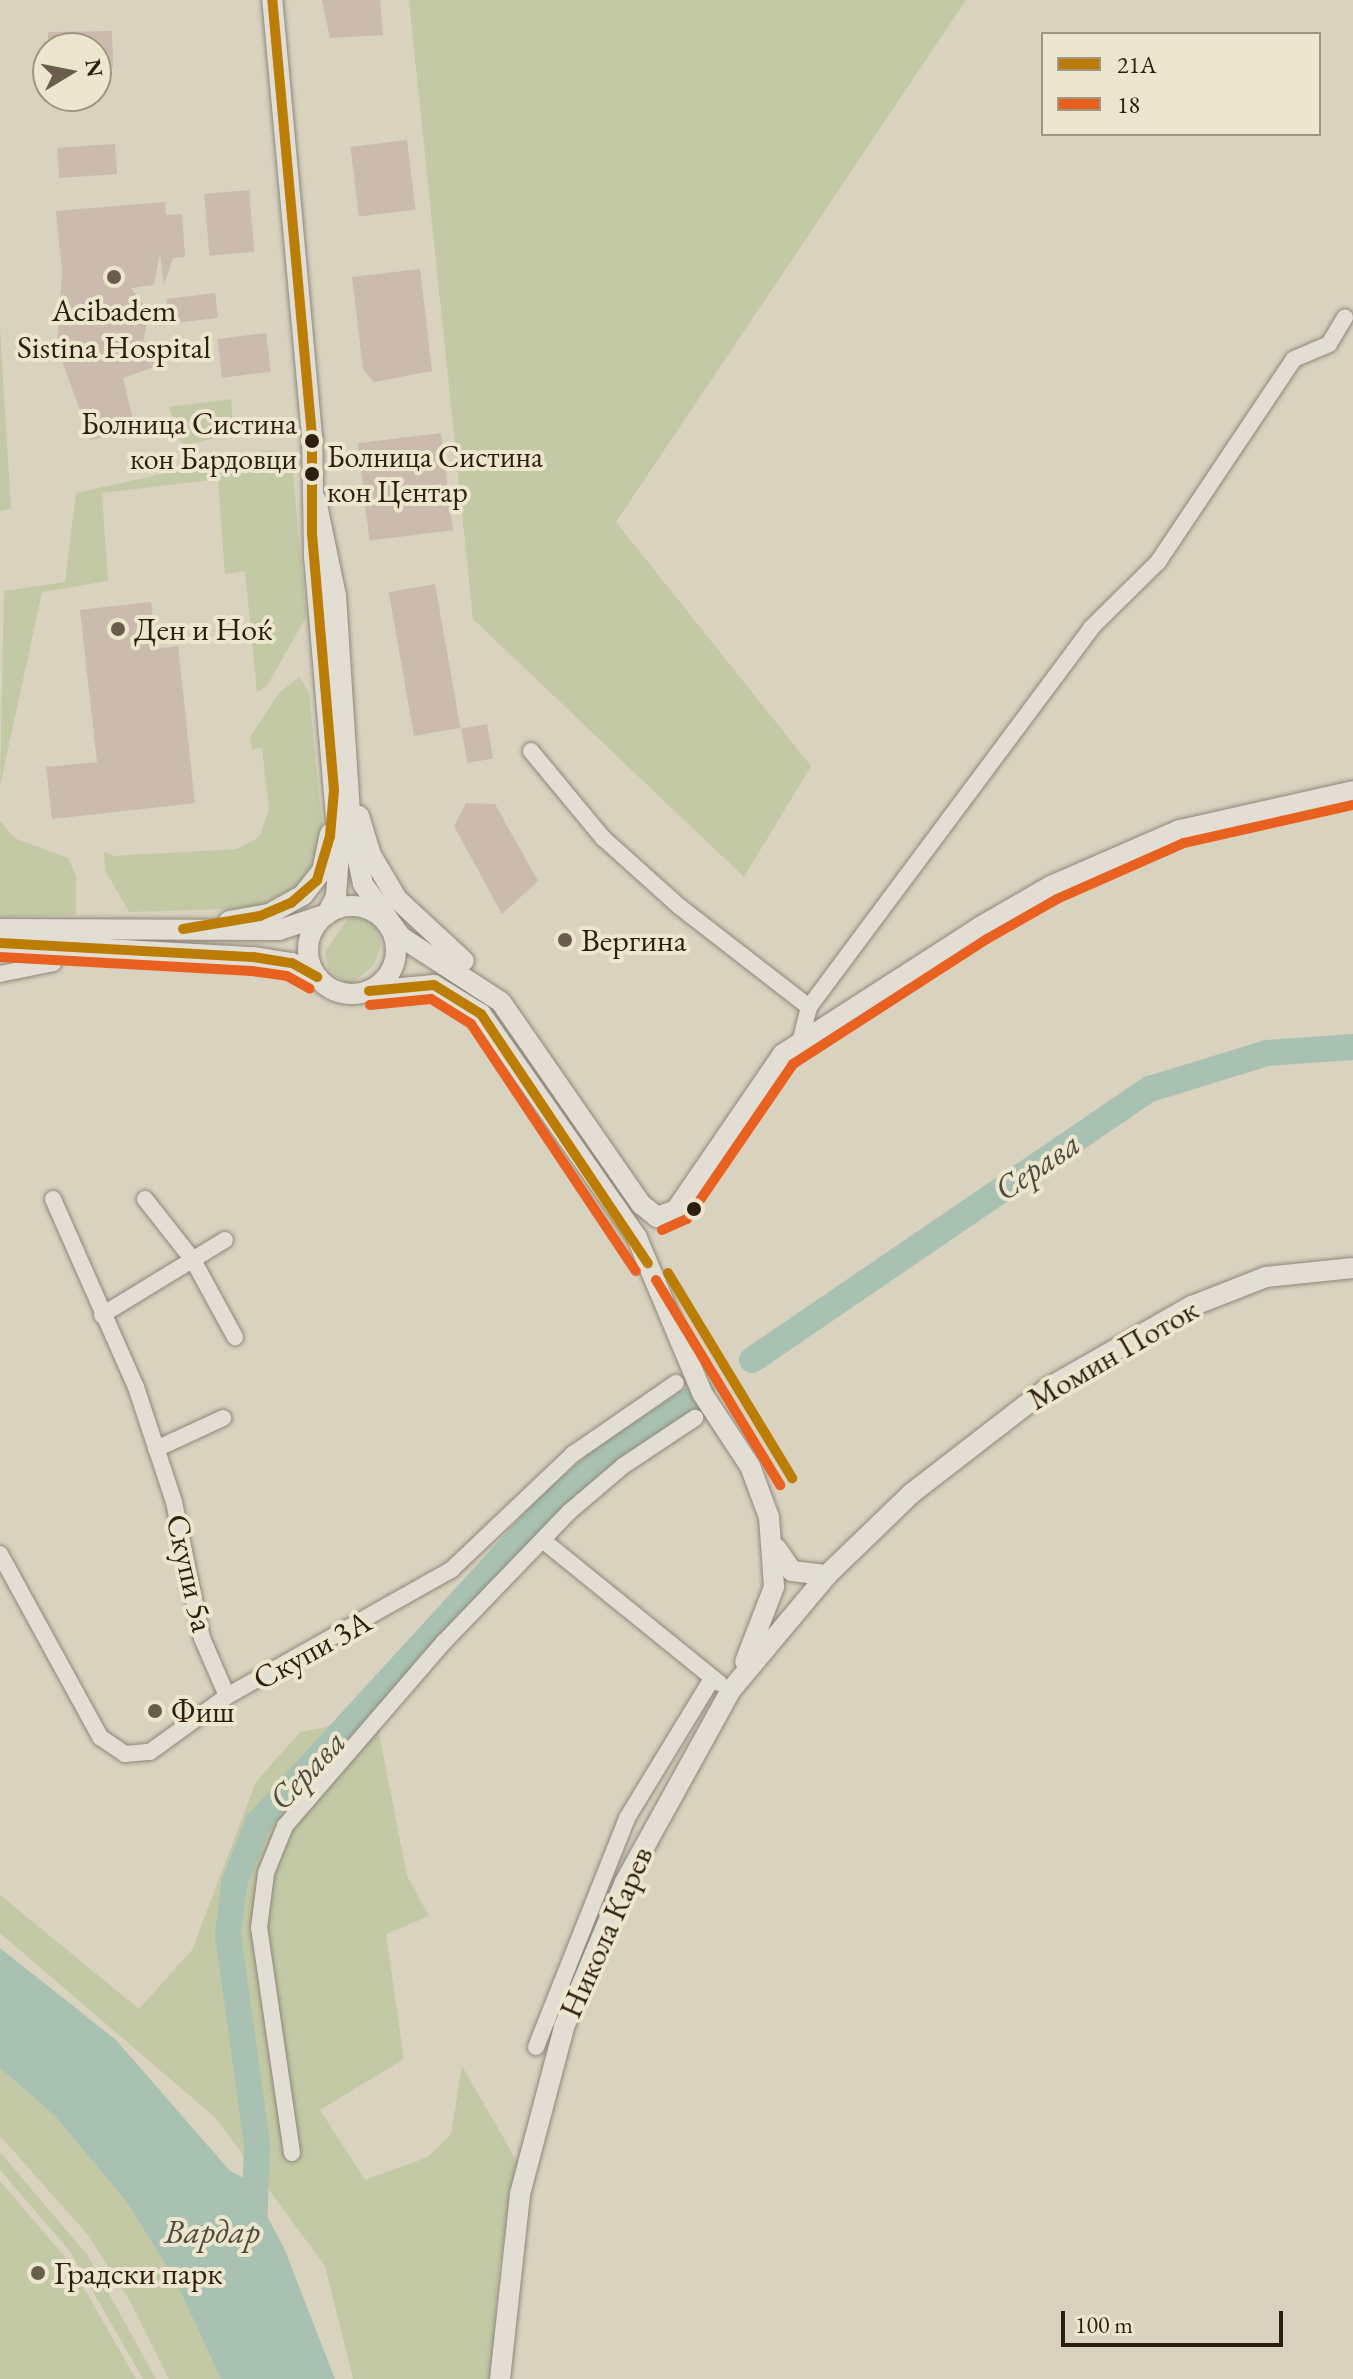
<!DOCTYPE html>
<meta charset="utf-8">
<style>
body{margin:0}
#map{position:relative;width:1353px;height:2379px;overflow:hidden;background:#d9d2bf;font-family:"EB Garamond",serif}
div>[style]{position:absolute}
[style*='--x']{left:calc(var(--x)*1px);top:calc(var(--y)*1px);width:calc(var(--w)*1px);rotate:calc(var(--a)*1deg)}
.green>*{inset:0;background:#c3c8a5}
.water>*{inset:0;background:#a9c1b2}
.river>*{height:26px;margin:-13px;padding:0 13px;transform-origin:13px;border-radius:13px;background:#a9c1b2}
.building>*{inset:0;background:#cabbae;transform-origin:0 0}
.roads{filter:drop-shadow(0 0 2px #8e887b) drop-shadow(0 0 2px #8e887b)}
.minor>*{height:16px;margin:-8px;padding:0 8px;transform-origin:8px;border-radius:8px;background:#e2ded4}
.tertiary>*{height:20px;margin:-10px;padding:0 10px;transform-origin:10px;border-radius:10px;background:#e2ded4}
.tertiary>.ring{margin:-10px;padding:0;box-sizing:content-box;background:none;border:20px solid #e2ded4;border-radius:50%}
.bus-1>*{height:10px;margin:-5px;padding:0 5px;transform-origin:5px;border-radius:5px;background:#bb7d05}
.bus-2>*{height:10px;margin:-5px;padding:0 5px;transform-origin:5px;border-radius:5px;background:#e86121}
.dots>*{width:22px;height:22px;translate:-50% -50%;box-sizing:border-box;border:4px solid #ede6ce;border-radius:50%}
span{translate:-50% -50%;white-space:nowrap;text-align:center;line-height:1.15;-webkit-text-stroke:8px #ede6ce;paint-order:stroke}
.bus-label{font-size:30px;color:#2e1e10}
.right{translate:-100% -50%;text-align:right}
.left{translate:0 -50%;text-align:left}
.poi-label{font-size:32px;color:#2e1e10}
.street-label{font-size:32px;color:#2e1e10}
.water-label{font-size:34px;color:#4d4d3f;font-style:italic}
.legend{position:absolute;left:1041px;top:32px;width:280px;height:104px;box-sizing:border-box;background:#ede6ce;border:2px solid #a19682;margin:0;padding:10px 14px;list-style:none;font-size:24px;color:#2e1e10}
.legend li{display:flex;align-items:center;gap:16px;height:40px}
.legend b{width:40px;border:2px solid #a19682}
.north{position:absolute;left:32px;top:32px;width:80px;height:80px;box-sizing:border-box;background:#ede6ce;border:2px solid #a19682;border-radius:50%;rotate:80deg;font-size:22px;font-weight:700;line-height:32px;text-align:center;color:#2e1e10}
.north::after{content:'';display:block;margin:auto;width:28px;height:36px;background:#6a5d4d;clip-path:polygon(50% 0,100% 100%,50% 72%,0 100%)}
.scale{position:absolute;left:1061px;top:2311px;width:222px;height:36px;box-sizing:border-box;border:4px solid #2e1e10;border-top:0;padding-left:10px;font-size:24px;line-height:28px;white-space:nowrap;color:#2e1e10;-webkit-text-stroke:6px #ede6ce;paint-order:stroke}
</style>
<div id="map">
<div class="green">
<i style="clip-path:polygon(409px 0,966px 0,616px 522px,811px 766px,744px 877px,473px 619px)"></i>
<i style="clip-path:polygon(0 328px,11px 509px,0 511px)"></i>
<i style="clip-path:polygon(231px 399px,233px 434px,186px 445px,179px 440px,169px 407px)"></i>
<i style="clip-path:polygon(272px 450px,292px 462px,306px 617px,267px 686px,257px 692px,245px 571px,225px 574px,218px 479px,102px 493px,108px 581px,42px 592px,0 786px,4px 591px,65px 582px,76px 493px)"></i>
<i style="clip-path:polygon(299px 677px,309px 692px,324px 844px,305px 884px,268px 908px,129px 912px,105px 870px,104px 851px,114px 856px,237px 849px,259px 837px,269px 810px,262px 748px,252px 749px,250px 737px,279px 693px)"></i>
<i style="clip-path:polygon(0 820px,14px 838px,68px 858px,76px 876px,76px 915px,0 917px)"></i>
<i style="clip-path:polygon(351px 915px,376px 925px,381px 945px,374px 965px,349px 986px,328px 969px,325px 951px)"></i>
<i style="clip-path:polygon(376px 1718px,407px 1876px,429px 1916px,386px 1934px,404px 2059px,320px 2110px,365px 2180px,428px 2157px,451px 2134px,462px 2066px,518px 2163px,499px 2269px,491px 2379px,353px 2379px,325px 2266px,216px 2118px,0 1933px,0 1895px,139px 2009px,192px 1950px,256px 1782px,300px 1732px)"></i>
<i style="clip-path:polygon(0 2068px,55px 2116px,126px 2201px,174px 2278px,221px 2379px,169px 2379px,129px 2299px,88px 2235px,0 2136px)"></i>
<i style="clip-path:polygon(0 2152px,88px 2256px,156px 2379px,143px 2379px,69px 2250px,0 2170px)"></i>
<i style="clip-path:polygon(0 2181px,69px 2262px,136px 2379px,0 2379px)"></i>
</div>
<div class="water">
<i style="clip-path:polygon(0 1948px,116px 2040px,230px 2171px,248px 2180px,284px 2248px,335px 2379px,221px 2379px,174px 2278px,126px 2201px,55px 2116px,0 2068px)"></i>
</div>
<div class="river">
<i style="--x:752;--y:1360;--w:482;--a:-34.3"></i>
<i style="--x:1150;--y:1089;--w:122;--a:-17.1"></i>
<i style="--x:1267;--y:1053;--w:86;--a:-4"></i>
<i style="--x:254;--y:2235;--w:91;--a:-88.1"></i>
<i style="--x:257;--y:2144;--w:210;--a:-97.9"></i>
<i style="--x:228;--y:1936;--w:52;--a:-83.4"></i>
<i style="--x:234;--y:1884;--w:66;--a:-68.5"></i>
<i style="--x:258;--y:1823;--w:432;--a:-47.5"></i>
<i style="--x:550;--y:1504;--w:69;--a:-40.9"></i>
<i style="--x:602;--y:1459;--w:120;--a:-33.4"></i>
</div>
<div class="building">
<i style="clip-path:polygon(322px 0,380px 0,383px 35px,330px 38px)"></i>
<i style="clip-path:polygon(112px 31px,113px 67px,96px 68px,96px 48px,48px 48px,48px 32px)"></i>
<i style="left:407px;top:140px;width:70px;height:57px;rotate:83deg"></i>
<i style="left:115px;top:144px;width:30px;height:58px;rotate:86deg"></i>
<i style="left:249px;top:190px;width:62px;height:45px;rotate:85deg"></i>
<i style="clip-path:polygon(165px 202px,166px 215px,182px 214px,185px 257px,173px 258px,164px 285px,160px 252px,154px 285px,131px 288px,149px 312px,141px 353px,151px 350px,155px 367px,123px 378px,136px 431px,91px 440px,57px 348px,62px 271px,56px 211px)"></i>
<i style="clip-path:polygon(420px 269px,432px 371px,374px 382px,363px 369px,352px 277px)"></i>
<i style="left:215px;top:293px;width:25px;height:49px;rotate:83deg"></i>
<i style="left:266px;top:333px;width:39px;height:49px;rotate:83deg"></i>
<i style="left:441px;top:433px;width:98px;height:84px;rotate:83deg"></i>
<i style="left:435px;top:584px;width:146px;height:47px;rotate:80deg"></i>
<i style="clip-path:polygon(151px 602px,157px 649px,178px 646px,195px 803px,52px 819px,46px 767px,97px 762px,80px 610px)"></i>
<i style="left:487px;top:724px;width:35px;height:26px;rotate:80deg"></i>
<i style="clip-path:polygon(466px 803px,495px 804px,538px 881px,502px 914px,454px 826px)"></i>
</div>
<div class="roads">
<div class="minor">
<i style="--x:531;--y:751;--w:113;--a:50.4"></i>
<i style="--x:603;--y:838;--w:103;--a:41.9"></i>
<i style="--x:680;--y:907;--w:163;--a:37.8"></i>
<i style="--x:809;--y:1007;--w:34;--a:104"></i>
<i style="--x:0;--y:974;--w:54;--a:-11.7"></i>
<i style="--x:53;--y:963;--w:20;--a:-90"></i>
<i style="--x:809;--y:1007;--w:472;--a:-53.3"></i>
<i style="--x:1091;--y:628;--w:94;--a:-44.6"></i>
<i style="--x:1158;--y:562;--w:244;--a:-56.2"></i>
<i style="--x:1294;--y:359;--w:38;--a:-23"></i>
<i style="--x:1329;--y:344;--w:31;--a:-59"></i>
<i style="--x:53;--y:1199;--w:206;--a:66.2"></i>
<i style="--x:136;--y:1387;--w:121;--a:71.7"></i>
<i style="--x:174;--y:1502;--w:139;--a:78.4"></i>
<i style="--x:202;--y:1638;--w:63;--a:66.7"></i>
<i style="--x:145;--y:1199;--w:78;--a:51.8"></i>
<i style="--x:193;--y:1260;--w:88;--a:61.4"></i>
<i style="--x:102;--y:1315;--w:144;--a:-31.4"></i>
<i style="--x:156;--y:1449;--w:74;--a:-24.8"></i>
<i style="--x:545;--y:1542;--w:224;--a:39"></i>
<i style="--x:0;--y:1554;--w:209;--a:61.3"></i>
<i style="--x:100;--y:1737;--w:30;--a:34"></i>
<i style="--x:125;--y:1754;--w:25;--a:-5"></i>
<i style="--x:150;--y:1752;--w:95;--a:-36"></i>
<i style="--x:227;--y:1696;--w:258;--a:-29.4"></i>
<i style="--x:452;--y:1569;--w:167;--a:-43.5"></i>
<i style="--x:573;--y:1454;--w:125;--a:-34.6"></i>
<i style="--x:536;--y:2047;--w:246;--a:-68.3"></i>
<i style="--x:627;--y:1818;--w:163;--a:-58.6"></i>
<i style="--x:292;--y:2153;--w:227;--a:-98.3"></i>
<i style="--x:259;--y:1928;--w:55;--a:-82.7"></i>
<i style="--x:266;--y:1873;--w:51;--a:-68"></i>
<i style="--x:285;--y:1826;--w:243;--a:-49.2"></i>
<i style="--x:444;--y:1642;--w:180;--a:-46.1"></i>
<i style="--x:569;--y:1512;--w:71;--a:-40.4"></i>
<i style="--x:623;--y:1466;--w:87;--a:-33.7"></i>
</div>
<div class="tertiary">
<i style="--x:316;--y:500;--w:98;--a:78.2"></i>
<i style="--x:336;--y:596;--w:232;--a:86.3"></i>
<i style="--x:351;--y:828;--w:57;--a:77.9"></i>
<i style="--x:363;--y:884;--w:65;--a:54.4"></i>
<i style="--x:401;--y:937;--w:119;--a:33"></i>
<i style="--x:501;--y:1002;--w:246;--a:55.3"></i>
<i style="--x:641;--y:1204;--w:21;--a:39"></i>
<i style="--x:657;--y:1217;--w:20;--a:-20"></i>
<i style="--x:676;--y:1210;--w:189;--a:-55.6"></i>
<i style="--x:783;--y:1054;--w:234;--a:-32.8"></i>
<i style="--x:980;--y:927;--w:82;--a:-30"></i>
<i style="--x:1051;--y:886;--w:141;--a:-23.5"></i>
<i style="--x:1180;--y:830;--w:177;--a:-12.7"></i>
<i style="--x:359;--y:816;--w:41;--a:72.9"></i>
<i style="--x:371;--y:855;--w:51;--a:59.4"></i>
<i style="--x:397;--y:899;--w:91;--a:42.8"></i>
<i class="ring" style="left:308px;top:906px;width:68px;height:68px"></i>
<i style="--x:229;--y:921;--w:41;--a:-9.9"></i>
<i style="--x:269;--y:914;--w:39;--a:-29"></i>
<i style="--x:303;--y:895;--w:31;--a:-52"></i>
<i style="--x:322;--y:871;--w:38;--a:-78"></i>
<i style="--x:0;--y:929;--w:279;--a:0.2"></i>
<i style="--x:279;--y:930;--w:51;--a:-18.4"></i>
<i style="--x:327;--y:914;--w:20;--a:-63"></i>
<i style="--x:336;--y:896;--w:43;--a:-86"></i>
<i style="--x:339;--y:853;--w:297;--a:-94.8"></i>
<i style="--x:314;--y:557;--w:121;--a:-90.9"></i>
<i style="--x:312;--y:436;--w:438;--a:-95.2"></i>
<i style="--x:0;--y:943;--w:253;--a:3.2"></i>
<i style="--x:253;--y:957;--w:39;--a:9"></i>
<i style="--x:292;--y:963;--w:29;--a:29"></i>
<i style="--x:369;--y:991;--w:65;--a:-5.3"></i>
<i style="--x:434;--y:985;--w:55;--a:31.7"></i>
<i style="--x:481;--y:1014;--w:273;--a:55.1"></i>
<i style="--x:637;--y:1238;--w:168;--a:67.2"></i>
<i style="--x:702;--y:1393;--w:87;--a:56.7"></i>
<i style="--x:750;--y:1466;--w:54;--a:69.6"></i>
<i style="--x:769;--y:1517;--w:70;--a:85.9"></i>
<i style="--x:774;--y:1587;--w:80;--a:111.1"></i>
<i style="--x:776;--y:1548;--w:28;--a:55"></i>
<i style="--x:792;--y:1571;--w:35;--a:7"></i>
<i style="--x:500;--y:2379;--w:186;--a:-83.8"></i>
<i style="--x:520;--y:2194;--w:173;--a:-75.2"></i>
<i style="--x:564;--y:2027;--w:157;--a:-67.2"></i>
<i style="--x:625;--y:1882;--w:219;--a:-61.1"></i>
<i style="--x:731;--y:1690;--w:150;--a:-50.1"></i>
<i style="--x:827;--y:1575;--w:118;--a:-44"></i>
<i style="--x:912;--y:1493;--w:172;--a:-37.7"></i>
<i style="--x:1048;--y:1388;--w:166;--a:-29.7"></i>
<i style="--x:1192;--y:1306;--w:79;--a:-21.4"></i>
<i style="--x:1266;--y:1277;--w:87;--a:-5.9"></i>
</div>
</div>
<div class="bus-1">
<i style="--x:183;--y:929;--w:78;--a:-9.6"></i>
<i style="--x:260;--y:916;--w:34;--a:-23"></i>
<i style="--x:291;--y:903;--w:35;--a:-41"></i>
<i style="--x:317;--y:880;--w:46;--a:-73.5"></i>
<i style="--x:330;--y:836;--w:46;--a:-85"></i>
<i style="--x:334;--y:790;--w:258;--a:-94.9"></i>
<i style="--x:312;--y:533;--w:97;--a:-90"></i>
<i style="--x:312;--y:436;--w:438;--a:-95.2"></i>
<i style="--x:0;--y:943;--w:253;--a:3.2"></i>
<i style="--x:253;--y:957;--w:39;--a:9"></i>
<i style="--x:292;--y:963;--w:29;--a:29"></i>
<i style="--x:369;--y:991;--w:65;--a:-5.3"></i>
<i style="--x:434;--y:985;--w:55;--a:31.7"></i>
<i style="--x:481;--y:1014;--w:300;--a:56.2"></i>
<i style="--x:668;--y:1273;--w:240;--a:58.8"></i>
</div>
<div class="bus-2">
<i style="--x:0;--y:957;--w:252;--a:3.2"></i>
<i style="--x:252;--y:971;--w:35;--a:8"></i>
<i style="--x:287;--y:976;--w:26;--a:29"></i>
<i style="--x:370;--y:1005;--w:61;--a:-5.6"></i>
<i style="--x:431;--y:999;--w:47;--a:32"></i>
<i style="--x:471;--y:1024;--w:297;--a:56.3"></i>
<i style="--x:662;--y:1230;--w:27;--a:-24"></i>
<i style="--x:687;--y:1219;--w:188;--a:-55.6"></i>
<i style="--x:793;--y:1064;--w:231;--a:-32.8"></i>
<i style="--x:987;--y:939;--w:81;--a:-29.7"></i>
<i style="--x:1057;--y:899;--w:139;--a:-23.8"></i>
<i style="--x:1184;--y:843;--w:173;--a:-12.7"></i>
<i style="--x:656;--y:1280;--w:240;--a:58.8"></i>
</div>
<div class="dots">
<i style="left:114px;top:277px;background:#6a5d4d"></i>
<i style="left:312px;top:441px;background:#2e1e10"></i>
<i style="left:312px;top:474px;background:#2e1e10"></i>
<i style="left:118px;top:629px;background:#6a5d4d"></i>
<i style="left:565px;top:940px;background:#6a5d4d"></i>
<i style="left:694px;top:1209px;background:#2e1e10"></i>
<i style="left:155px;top:1711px;background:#6a5d4d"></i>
<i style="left:38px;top:2273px;background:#6a5d4d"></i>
</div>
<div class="bus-label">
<span class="right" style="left:297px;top:441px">Болница Систина<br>кон Бардовци</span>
<span class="left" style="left:327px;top:474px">Болница Систина<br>кон Центар</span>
</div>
<div class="poi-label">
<span style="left:114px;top:329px">Acibadem<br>Sistina Hospital</span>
<span class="left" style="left:134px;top:629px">Ден и Ноќ</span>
<span class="left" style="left:581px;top:940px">Вергина</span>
<span class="left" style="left:171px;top:1711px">Фиш</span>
<span class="left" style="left:54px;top:2273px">Градски парк</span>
</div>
<div class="street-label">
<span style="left:1113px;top:1354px;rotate:-30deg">Момин Поток</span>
<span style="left:190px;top:1573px;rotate:77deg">Скупи 5а</span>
<span style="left:312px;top:1650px;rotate:-29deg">Скупи 3А</span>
<span style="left:606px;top:1932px;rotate:-66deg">Никола Карев</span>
</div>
<div class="water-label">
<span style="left:1037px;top:1166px;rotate:-34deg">Серава</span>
<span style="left:307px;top:1770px;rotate:-47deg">Серава</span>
<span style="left:212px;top:2232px">Вардар</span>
</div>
<ul class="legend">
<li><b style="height:10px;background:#bb7d05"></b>21A</li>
<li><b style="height:10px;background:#e86121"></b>18</li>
</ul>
<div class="north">N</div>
<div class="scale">100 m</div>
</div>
